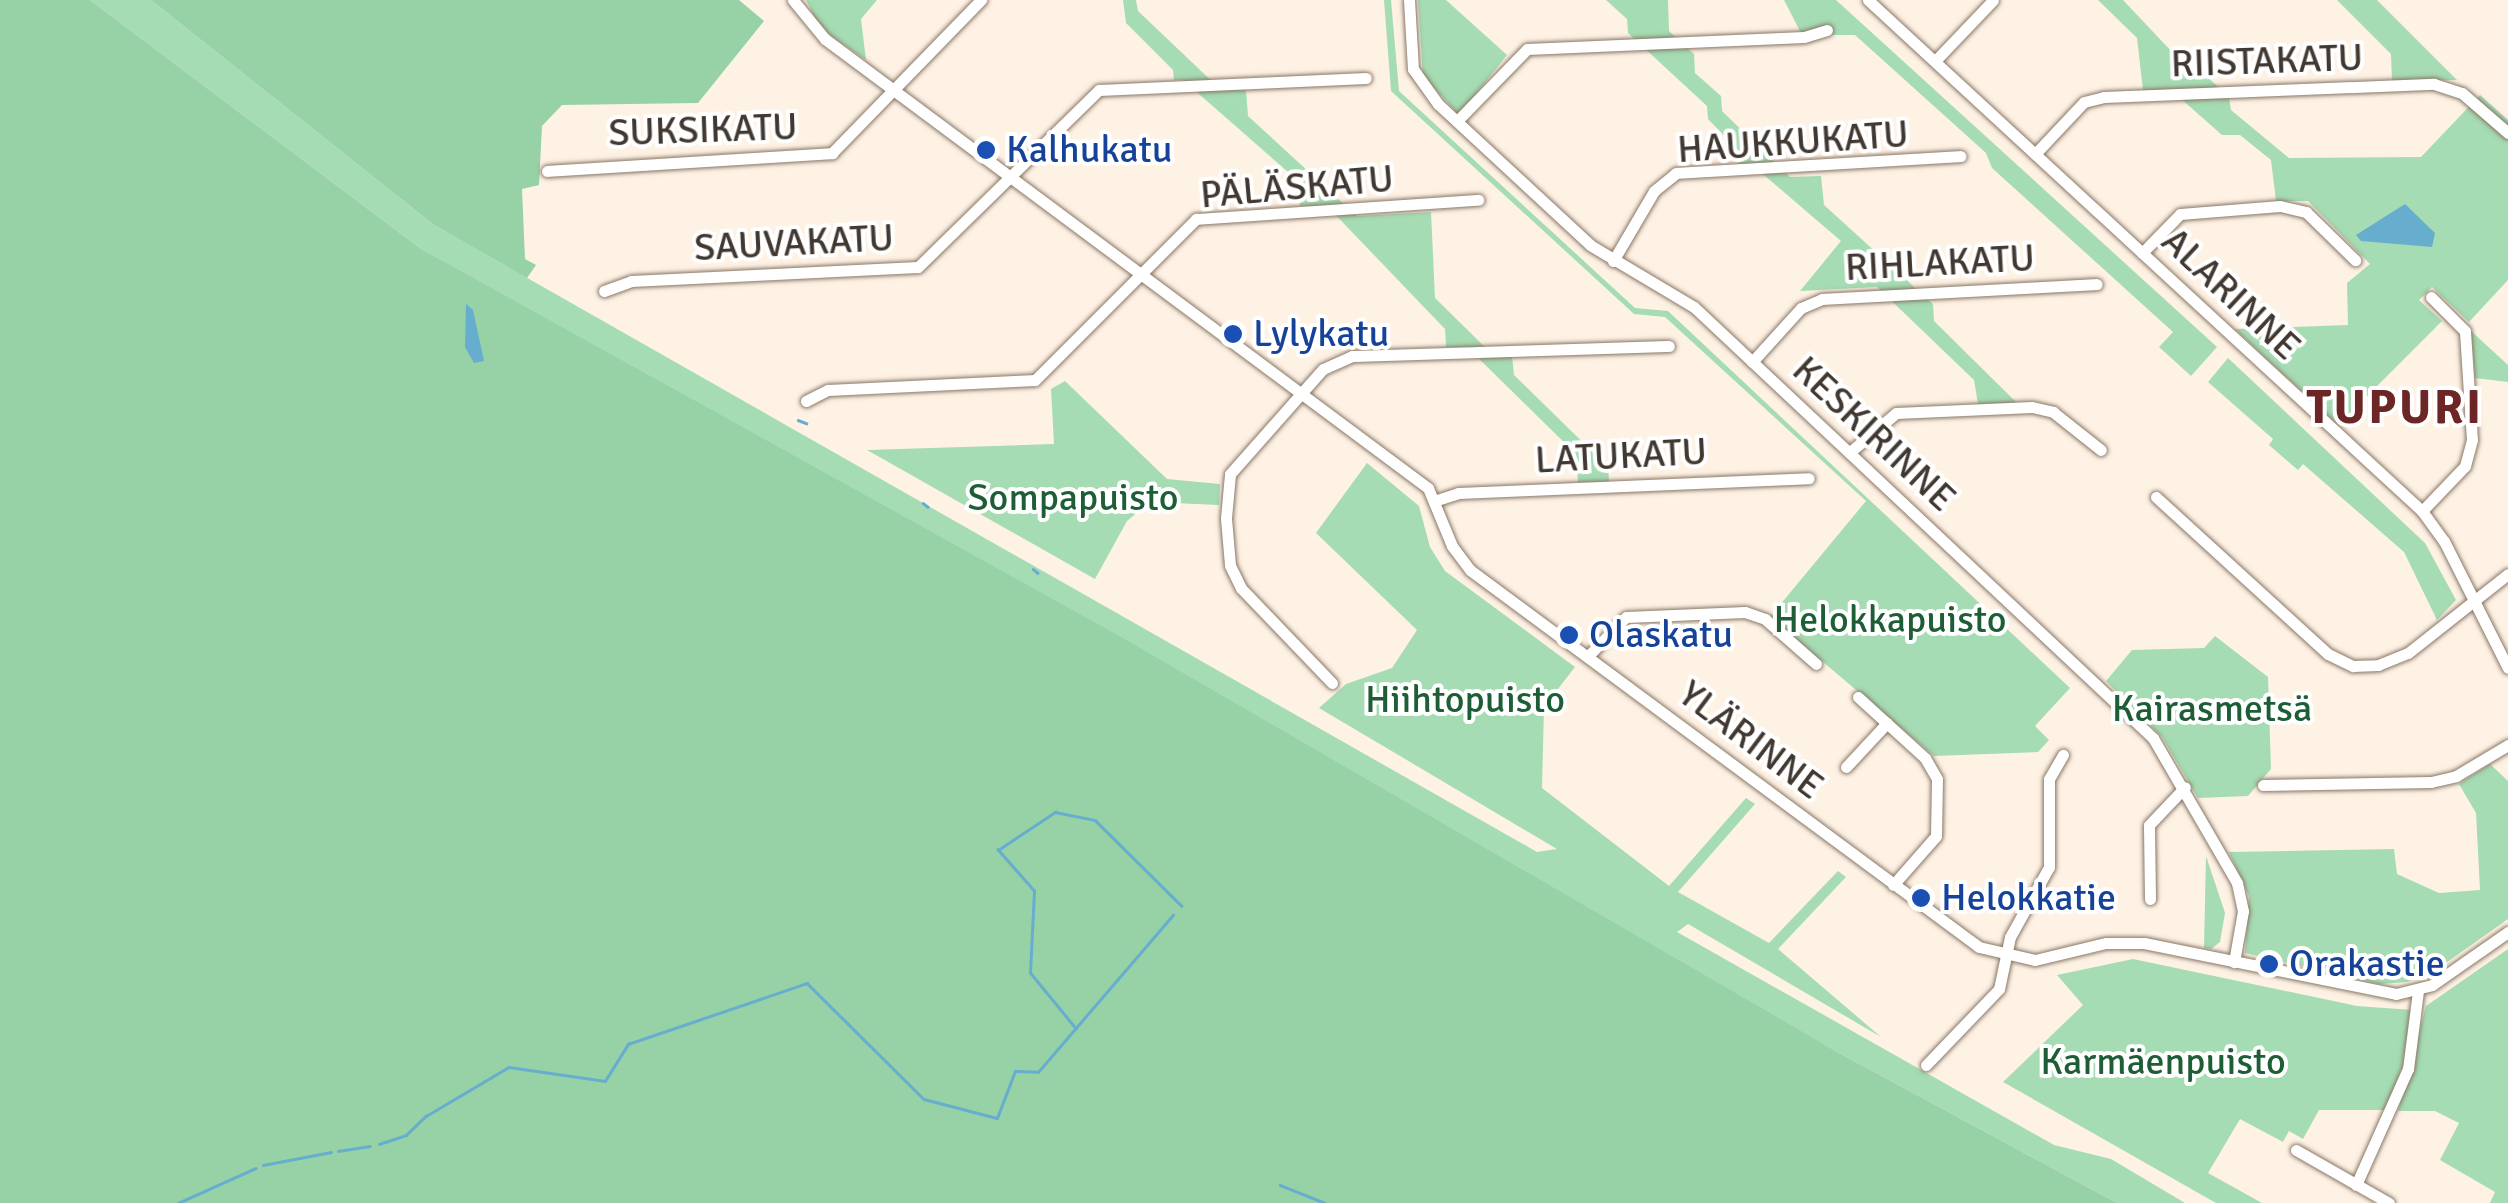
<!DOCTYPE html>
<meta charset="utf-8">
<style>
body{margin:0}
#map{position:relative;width:2508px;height:1203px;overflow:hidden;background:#fef2e5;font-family:Signika,sans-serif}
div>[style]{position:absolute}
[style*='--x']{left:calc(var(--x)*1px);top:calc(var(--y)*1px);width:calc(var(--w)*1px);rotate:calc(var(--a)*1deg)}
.green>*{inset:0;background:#a5dcb3}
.forest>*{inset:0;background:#97d1a6}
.water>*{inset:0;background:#67aece}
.stream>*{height:2.5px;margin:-1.25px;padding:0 1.25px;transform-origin:1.25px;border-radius:1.25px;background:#67aece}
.roads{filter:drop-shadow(0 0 2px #887765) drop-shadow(0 0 2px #887765)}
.minor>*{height:11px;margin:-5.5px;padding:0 5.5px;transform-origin:5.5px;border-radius:5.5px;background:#fff}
.dots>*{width:28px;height:28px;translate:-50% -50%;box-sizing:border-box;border:5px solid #fff;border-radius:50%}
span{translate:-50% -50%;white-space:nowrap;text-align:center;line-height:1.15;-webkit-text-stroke:8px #fff;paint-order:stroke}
.street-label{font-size:38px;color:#413931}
.transit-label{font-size:38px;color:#164399}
.left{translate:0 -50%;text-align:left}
.park-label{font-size:38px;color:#1e5e36}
.district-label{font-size:48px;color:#6c2625;font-weight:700;letter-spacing:2.5px}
</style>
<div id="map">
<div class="green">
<i style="clip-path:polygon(90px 0,151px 0,434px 225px,1537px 852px,1557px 849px,1319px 708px,1346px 684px,1392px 668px,1417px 630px,1316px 533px,1367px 463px,1419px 506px,1430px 547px,1445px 571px,1575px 667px,1544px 707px,1542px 788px,1669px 886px,1746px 798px,1755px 804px,1678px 892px,1769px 943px,1838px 871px,1846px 877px,1778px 949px,1881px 1037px,1688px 924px,1677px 932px,2054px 1145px,2111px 1159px,2185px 1203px,2117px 1203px,1839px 1053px,421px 249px)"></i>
<i style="clip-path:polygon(806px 0,877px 0,861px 19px,866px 60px,820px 28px)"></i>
<i style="clip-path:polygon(1123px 0,1136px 0,1138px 11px,1220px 89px,1246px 90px,1248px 116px,1357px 216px,1431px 212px,1435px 298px,1495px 357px,1512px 356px,1514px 375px,1608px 467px,1609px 482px,1578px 482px,1576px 454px,1467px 347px,1446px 347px,1445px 329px,1327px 206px,1300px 206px,1296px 179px,1183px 80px,1174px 80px,1173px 70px,1126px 23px)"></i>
<i style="clip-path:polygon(1384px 0,1391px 0,1399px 91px,1635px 308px,1668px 311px,2070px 688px,2035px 726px,2049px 740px,2038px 752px,1934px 756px,1770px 617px,1866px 501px,1665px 317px,1634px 314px,1391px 91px)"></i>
<i style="clip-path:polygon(1418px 0,1446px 0,1507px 55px,1459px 115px,1423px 76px)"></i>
<i style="clip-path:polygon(1606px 0,1668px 0,1669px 31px,1694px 54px,1695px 73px,1721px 96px,1722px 111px,1790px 177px,1821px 176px,1824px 205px,1933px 304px,1934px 321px,2017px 403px,1978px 404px,1974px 380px,1877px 287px,1800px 291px,1841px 241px,1751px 164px,1739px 164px,1739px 151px,1708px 119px,1707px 106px,1628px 33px,1627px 19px)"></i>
<i style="clip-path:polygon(1784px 0,1836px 0,2217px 347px,2191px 376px,2159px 347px,2173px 332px,1992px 168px,1986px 153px,1855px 35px,1802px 35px)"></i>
<i style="clip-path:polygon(2098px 0,2123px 0,2191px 72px,2202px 72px,2229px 97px,2231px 110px,2289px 158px,2421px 157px,2480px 95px,2508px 120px,2508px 280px,2469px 322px,2432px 287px,2419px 300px,2442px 321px,2338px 425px,2235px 329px,2348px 325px,2347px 283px,2370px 264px,2308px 201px,2276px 201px,2271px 160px,2240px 135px,2222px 135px,2171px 90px,2143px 90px,2137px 38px)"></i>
<i style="clip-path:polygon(2337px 0,2377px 0,2457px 80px,2392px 81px,2391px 54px)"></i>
<i style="clip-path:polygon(2471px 331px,2508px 365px,2508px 382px,2475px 378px)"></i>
<i style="clip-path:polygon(2228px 358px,2425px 543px,2456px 600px,2437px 620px,2404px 552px,2303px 464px,2298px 470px,2269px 445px,2273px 439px,2208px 382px)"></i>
<i style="clip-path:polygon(1065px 381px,1167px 479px,1220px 484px,1219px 505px,1150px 502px,1127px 521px,1095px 579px,867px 450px,1054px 444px,1051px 389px)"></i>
<i style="clip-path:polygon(2215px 636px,2268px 677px,2271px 769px,2248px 796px,2198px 798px,2162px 737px,2106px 681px,2132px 650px,2204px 648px)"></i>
<i style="clip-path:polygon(2490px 764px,2508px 781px,2508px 919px,2433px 972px,2407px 982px,2379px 984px,2245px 953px,2249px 896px,2229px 852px,2394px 849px,2397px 874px,2439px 893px,2480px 890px,2476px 813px,2459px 784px)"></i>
<i style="clip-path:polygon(2206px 856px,2225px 913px,2220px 942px,2211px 949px,2204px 948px)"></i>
<i style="clip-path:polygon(2508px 949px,2508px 1203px,2490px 1203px,2495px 1192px,2440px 1160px,2459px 1123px,2435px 1111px,2398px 1111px,2426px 1006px)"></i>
<i style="clip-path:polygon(2133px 959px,2357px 1006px,2413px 1010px,2406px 1057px,2386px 1110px,2319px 1110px,2303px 1139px,2289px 1131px,2283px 1142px,2240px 1119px,2208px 1173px,2262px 1203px,2216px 1203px,2003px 1082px,2083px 1005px,2057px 975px)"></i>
</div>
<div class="forest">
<i style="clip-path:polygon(0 0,90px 0,421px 249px,1121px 637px,1839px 1053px,2117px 1203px,0 1203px)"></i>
<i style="clip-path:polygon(151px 0,739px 0,764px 21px,698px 103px,562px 105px,542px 126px,539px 185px,522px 189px,525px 259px,536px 265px,527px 278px,434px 225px)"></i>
</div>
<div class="water">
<i style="clip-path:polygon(2405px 204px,2435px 233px,2432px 247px,2361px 241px,2356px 235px)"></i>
<i style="clip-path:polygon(466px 304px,473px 310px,484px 361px,474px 363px,465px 347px)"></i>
</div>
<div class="stream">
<i style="--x:798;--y:420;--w:9;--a:21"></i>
<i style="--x:923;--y:503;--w:6;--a:39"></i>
<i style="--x:1033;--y:569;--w:6;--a:39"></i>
<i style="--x:1076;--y:1029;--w:72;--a:-129.4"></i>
<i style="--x:1030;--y:973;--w:82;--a:-87.2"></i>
<i style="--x:1034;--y:891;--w:55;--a:-131.3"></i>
<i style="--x:998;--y:850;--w:69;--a:-33.7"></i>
<i style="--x:1055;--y:812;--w:41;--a:11.3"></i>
<i style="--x:1095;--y:820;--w:122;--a:44.7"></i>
<i style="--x:379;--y:1144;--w:28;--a:-18"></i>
<i style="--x:406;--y:1135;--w:28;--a:-44"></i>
<i style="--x:426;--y:1116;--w:96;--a:-30.6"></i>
<i style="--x:509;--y:1067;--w:97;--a:8.3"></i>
<i style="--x:605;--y:1081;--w:44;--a:-58.1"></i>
<i style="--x:628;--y:1044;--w:189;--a:-18.8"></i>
<i style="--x:807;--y:983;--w:165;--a:44.8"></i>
<i style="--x:924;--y:1099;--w:75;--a:14.6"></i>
<i style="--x:997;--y:1118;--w:50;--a:-69"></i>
<i style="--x:1015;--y:1071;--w:23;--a:2"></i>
<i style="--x:1038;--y:1072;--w:207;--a:-49.3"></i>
<i style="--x:338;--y:1151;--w:32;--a:-9"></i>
<i style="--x:263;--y:1165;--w:69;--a:-10.8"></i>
<i style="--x:1280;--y:1185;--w:48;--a:21.8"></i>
<i style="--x:178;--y:1203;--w:85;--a:-24.2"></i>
</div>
<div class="roads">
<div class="minor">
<i style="--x:793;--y:0;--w:50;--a:50.6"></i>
<i style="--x:825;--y:39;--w:752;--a:36.67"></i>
<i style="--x:1428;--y:488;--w:63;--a:67.5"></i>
<i style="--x:1452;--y:546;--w:30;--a:53"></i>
<i style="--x:1470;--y:570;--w:633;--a:36.53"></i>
<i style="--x:1979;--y:947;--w:57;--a:13.1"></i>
<i style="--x:2035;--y:960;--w:73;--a:-13.5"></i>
<i style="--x:2106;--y:943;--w:38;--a:0"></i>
<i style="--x:2144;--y:943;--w:257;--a:11.4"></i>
<i style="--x:2396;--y:994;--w:37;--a:-14"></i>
<i style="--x:2432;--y:985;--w:93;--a:-34.9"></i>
<i style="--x:1409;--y:0;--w:69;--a:86.7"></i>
<i style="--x:1413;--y:69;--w:43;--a:54.5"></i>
<i style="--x:1438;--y:104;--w:207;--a:42.8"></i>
<i style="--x:1590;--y:245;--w:121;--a:30.8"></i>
<i style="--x:1694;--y:307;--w:630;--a:43.2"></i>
<i style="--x:2153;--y:738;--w:168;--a:59.9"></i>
<i style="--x:2237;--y:883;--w:29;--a:78"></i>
<i style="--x:2243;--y:911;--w:52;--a:100"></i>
<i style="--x:1868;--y:0;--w:754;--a:42.69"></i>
<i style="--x:2422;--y:511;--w:37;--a:54"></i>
<i style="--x:2444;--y:541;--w:142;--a:63.3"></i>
<i style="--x:1935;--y:61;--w:84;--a:-46.4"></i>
<i style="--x:1457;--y:121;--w:100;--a:-45.8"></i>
<i style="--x:1527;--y:49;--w:277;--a:-2.5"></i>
<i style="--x:1804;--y:37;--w:24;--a:-17"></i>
<i style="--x:2035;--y:154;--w:71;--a:-46.7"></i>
<i style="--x:2084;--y:102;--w:21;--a:-14"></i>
<i style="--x:2104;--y:97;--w:330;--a:-2.3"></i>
<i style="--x:2434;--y:84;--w:29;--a:18"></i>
<i style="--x:2462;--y:93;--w:61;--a:41"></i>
<i style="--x:547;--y:171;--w:286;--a:-3.6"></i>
<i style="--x:832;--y:153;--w:214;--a:-45.8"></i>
<i style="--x:2142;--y:253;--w:54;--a:-45.7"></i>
<i style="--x:2180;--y:214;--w:100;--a:-4.6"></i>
<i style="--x:2280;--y:206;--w:27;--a:13"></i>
<i style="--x:2306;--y:212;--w:69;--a:44.4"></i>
<i style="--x:1613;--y:261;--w:81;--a:-59.6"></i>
<i style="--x:1654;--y:191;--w:28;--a:-39"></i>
<i style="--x:1676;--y:173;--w:285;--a:-3.4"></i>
<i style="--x:604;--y:291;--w:29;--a:-20"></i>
<i style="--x:631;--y:281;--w:287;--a:-2.8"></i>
<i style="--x:918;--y:267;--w:253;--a:-44.4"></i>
<i style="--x:1099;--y:90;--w:267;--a:-2.6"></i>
<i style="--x:1752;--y:362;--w:73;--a:-47.8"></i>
<i style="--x:1801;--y:308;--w:23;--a:-23"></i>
<i style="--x:1822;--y:299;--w:275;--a:-3.1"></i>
<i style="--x:806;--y:401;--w:25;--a:-27"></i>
<i style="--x:828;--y:390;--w:207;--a:-2.8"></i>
<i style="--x:1035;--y:380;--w:228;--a:-45"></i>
<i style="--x:1196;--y:219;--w:283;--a:-3.9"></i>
<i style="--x:1850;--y:452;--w:60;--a:-40.3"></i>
<i style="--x:1896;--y:413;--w:136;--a:-2.5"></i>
<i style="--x:2032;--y:407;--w:22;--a:13"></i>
<i style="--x:2053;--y:412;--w:61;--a:38.4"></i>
<i style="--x:2156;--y:497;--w:233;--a:42.4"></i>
<i style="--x:2328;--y:654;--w:28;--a:26"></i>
<i style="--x:2353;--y:666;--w:25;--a:-2"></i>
<i style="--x:2378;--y:665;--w:32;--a:-22"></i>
<i style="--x:2408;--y:653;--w:127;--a:-38.3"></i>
<i style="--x:1437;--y:500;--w:22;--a:-18"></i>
<i style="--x:1458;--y:493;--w:351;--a:-2.4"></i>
<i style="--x:2422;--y:511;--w:62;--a:-46.3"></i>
<i style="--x:2465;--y:466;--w:27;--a:-75"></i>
<i style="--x:2472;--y:440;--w:109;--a:-93.7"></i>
<i style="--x:2465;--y:331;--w:48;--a:-135"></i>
<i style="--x:1589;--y:655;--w:53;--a:-45.8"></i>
<i style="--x:1626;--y:617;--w:119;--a:-2.4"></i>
<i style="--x:1745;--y:612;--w:21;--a:19"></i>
<i style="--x:1765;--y:619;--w:68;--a:41.4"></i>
<i style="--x:1332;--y:683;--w:132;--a:-133.8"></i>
<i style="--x:1241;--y:588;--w:25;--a:-116"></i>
<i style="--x:1230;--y:565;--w:47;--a:-94.9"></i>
<i style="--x:1226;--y:518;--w:44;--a:-84.8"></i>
<i style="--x:1230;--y:474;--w:140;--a:-48.5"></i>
<i style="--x:1323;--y:369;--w:32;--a:-24"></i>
<i style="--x:1352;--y:356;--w:317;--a:-1.8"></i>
<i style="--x:1858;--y:697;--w:91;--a:42.3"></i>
<i style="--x:1925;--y:758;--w:24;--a:60"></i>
<i style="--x:1937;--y:779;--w:57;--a:91"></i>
<i style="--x:1936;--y:836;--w:65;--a:131.3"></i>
<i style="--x:1846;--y:767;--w:60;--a:-47"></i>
<i style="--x:2263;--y:785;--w:168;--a:-1"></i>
<i style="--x:2431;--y:782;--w:26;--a:-13"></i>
<i style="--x:2456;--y:776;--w:61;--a:-30.8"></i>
<i style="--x:2150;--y:899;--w:74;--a:-90.8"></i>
<i style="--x:2149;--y:825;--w:52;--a:-46.5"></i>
<i style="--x:1926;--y:1065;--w:105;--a:-46.2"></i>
<i style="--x:1999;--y:989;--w:53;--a:-78.1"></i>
<i style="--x:2010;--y:937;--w:80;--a:-60.9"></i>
<i style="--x:2049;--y:867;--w:88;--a:-90"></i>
<i style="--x:2049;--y:779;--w:28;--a:-60"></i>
<i style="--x:2296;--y:1150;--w:107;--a:29.7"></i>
<i style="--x:2356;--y:1185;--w:127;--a:-65.9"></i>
<i style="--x:2408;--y:1069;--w:79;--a:-82.7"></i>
</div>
</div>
<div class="dots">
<i style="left:986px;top:150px;background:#1a4fb4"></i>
<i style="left:1233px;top:334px;background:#1a4fb4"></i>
<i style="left:1569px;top:635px;background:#1a4fb4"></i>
<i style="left:1921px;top:898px;background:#1a4fb4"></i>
<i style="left:2269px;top:964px;background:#1a4fb4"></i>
</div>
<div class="street-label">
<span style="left:2267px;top:61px;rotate:-2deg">RIISTAKATU</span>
<span style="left:703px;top:130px;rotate:-2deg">SUKSIKATU</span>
<span style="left:1793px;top:142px;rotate:-4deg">HAUKKUKATU</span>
<span style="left:1297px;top:187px;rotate:-5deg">PÄLÄSKATU</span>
<span style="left:794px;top:243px;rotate:-3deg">SAUVAKATU</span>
<span style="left:1940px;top:263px;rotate:-3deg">RIHLAKATU</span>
<span style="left:2231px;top:294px;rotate:43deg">ALARINNE</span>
<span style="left:1874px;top:434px;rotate:43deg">KESKIRINNE</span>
<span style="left:1621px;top:456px;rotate:-3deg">LATUKATU</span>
<span style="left:1751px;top:740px;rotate:37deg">YLÄRINNE</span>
</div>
<div class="transit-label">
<span class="left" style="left:1006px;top:150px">Kalhukatu</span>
<span class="left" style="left:1253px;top:334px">Lylykatu</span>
<span class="left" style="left:1589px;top:635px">Olaskatu</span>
<span class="left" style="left:1941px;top:898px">Helokkatie</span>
<span class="left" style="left:2289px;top:964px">Orakastie</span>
</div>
<div class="park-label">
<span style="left:1073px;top:498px">Sompapuisto</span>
<span style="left:1890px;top:620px">Helokkapuisto</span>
<span style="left:1465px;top:700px">Hiihtopuisto</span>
<span style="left:2212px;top:709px">Kairasmetsä</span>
<span style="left:2163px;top:1062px">Karmäenpuisto</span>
</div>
<div class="district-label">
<span style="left:2395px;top:408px">TUPURI</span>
</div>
</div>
